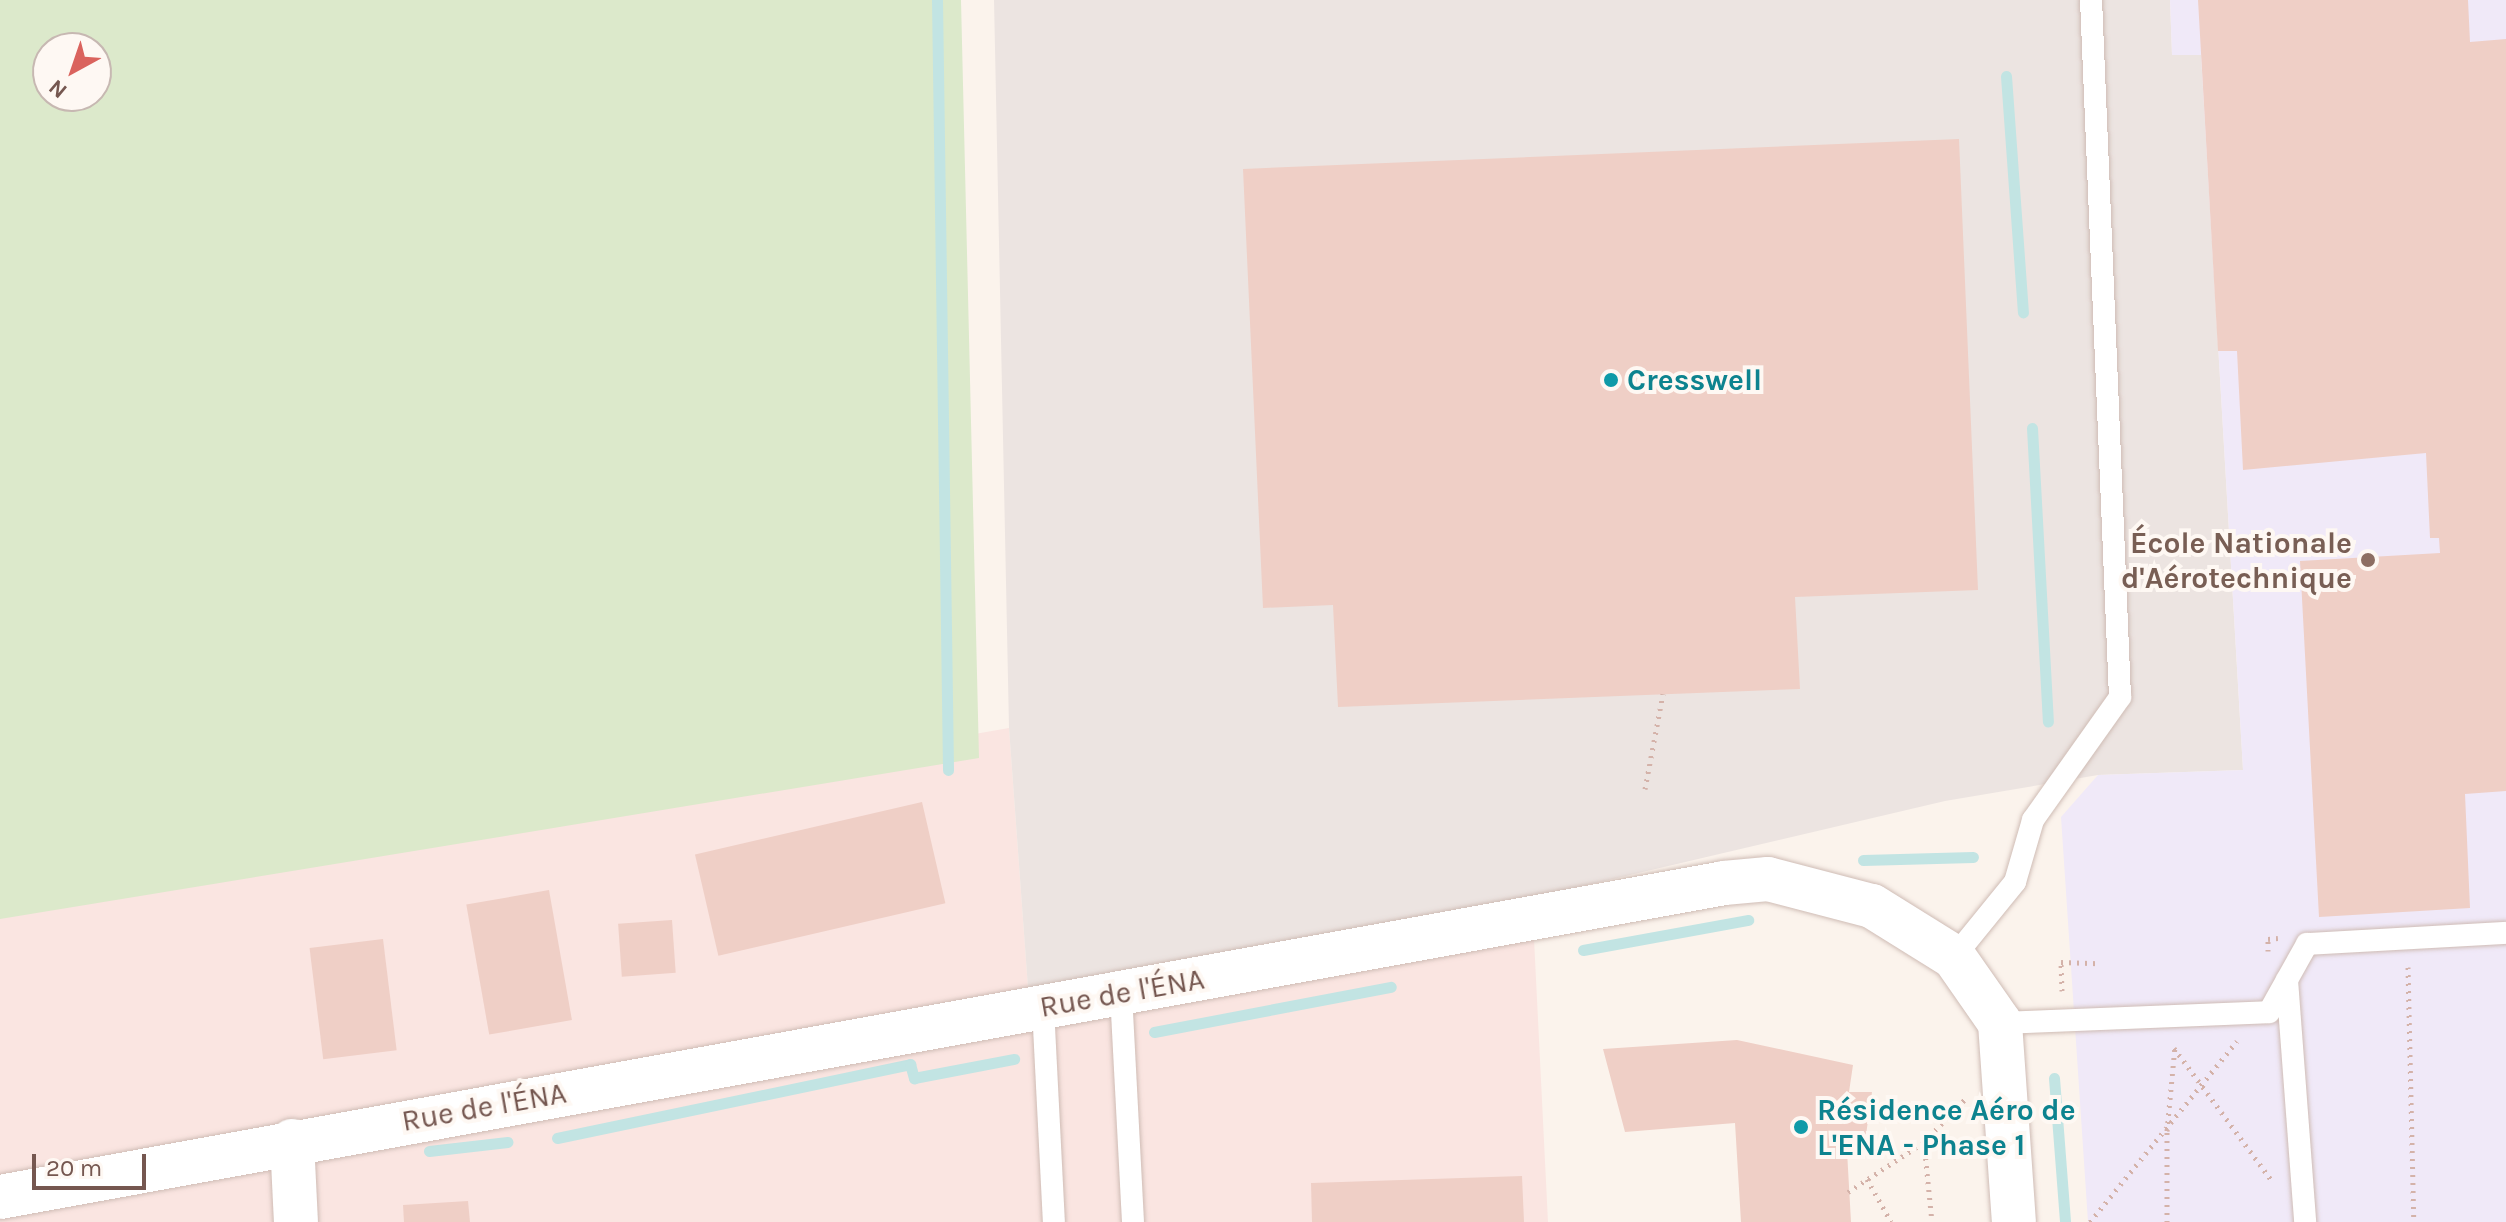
<!DOCTYPE html>
<meta charset="utf-8">
<style>
body{margin:0}
#map{position:relative;width:2506px;height:1222px;overflow:hidden;background:#fbf3ec;font-family:Karla,sans-serif}
div>[style]{position:absolute}
[style*='--x']{left:calc(var(--x)*1px);top:calc(var(--y)*1px);width:calc(var(--w)*1px);rotate:calc(var(--a)*1deg)}
.commercial>*{inset:0;background:#fae5e1}
.industrial>*{inset:0;background:#ece4e1}
.education>*{inset:0;background:#f0e9f8}
.green>*{inset:0;background:#dce9cb}
.stream>*{height:11px;margin:-5.5px;padding:0 5.5px;transform-origin:5.5px;border-radius:5.5px;background:#c2e4e3}
.building>*{inset:0;background:#efcfc6;transform-origin:0 0}
.path>*{height:5px;margin-top:-2.5px;transform-origin:0;background:repeating-linear-gradient(90deg,#d4b2a9 0 2px,transparent 0 8px)}
.roads{filter:drop-shadow(0 0 2px #cfbcb5) drop-shadow(0 0 2px #cfbcb5)}
.lane>*{height:22px;margin:-11px;padding:0 11px;transform-origin:11px;border-radius:11px;background:#fff}
.street>*{height:44px;margin:-22px;padding:0 22px;transform-origin:22px;border-radius:22px;background:#fff}
.dots>*{width:22px;height:22px;translate:-50% -50%;box-sizing:border-box;border:4px solid #fef8f3;border-radius:50%}
span{translate:-50% -50%;white-space:nowrap;text-align:center;line-height:1.15;-webkit-text-stroke:8px #fef8f3;paint-order:stroke}
.culture-label{font-size:30px;color:#0d838f;font-weight:700}
.left{translate:0 -50%;text-align:left}
.education-label{font-size:30px;color:#785e54;font-weight:700}
.right{translate:-100% -50%;text-align:right}
.street-label{font-size:30px;color:#755750}
.north{position:absolute;left:32px;top:32px;width:80px;height:80px;box-sizing:border-box;background:#fef8f3;border:2px solid #c7b8b2;border-radius:50%;rotate:220deg;font-size:22px;font-weight:700;line-height:32px;text-align:center;color:#755750}
.north::after{content:'';display:block;margin:auto;width:28px;height:36px;background:#da635d;clip-path:polygon(50% 0,100% 100%,50% 72%,0 100%)}
.scale{position:absolute;left:32px;top:1154px;width:114px;height:36px;box-sizing:border-box;border:4px solid #755750;border-top:0;padding-left:10px;font-size:24px;line-height:28px;white-space:nowrap;color:#755750;-webkit-text-stroke:6px #fef8f3;paint-order:stroke}
</style>
<div id="map">
<div class="commercial">
<i style="clip-path:polygon(1009px 728px,1028px 988px,1532px 898px,1548px 1222px,0 1222px,0 904px)"></i>
</div>
<div class="industrial">
<i style="clip-path:polygon(994px 0,2170px 0,2172px 55px,2201px 54px,2243px 770px,2098px 775px,1945px 801px,1532px 898px,1028px 988px,1009px 728px)"></i>
</div>
<div class="education">
<i style="clip-path:polygon(2170px 0,2506px 0,2506px 1222px,2088px 1222px,2061px 817px,2098px 775px,2243px 770px,2201px 55px,2172px 55px)"></i>
</div>
<div class="green">
<i style="clip-path:polygon(evenodd,0 0,961px 0,979px 758px,0 919px,0 0,48px 48px,96px 48px,96px 96px,48px 96px,48px 48px)"></i>
</div>
<div class="stream">
<i style="--x:937;--y:0;--w:770;--a:89.18"></i>
<i style="--x:2006;--y:76;--w:237;--a:85.9"></i>
<i style="--x:2032;--y:428;--w:294;--a:86.9"></i>
<i style="--x:1863;--y:860;--w:110;--a:-1.6"></i>
<i style="--x:1583;--y:950;--w:168;--a:-10.3"></i>
<i style="--x:1154;--y:1032;--w:241;--a:-10.8"></i>
<i style="--x:2054;--y:1078;--w:144;--a:85.6"></i>
<i style="--x:557;--y:1138;--w:361;--a:-11.8"></i>
<i style="--x:910;--y:1064;--w:15;--a:74"></i>
<i style="--x:914;--y:1078;--w:102;--a:-10.8"></i>
<i style="--x:429;--y:1151;--w:79;--a:-6.6"></i>
</div>
<div class="building">
<i style="clip-path:polygon(2198px 0,2468px 0,2470px 42px,2506px 39px,2506px 791px,2465px 794px,2470px 908px,2319px 917px,2300px 561px,2440px 553px,2439px 538px,2430px 538px,2426px 453px,2243px 470px,2237px 351px,2218px 351px)"></i>
<i style="clip-path:polygon(1959px 139px,1978px 590px,1795px 597px,1800px 689px,1338px 707px,1333px 605px,1263px 608px,1243px 169px)"></i>
<i style="left:922px;top:802px;width:104px;height:233px;rotate:77deg"></i>
<i style="left:549px;top:890px;width:132px;height:84px;rotate:80deg"></i>
<i style="left:672px;top:920px;width:53px;height:54px;rotate:86deg"></i>
<i style="left:383px;top:939px;width:112px;height:74px;rotate:83deg"></i>
<i style="clip-path:polygon(1737px 1040px,1853px 1065px,1849px 1092px,1872px 1092px,1866px 1135px,1846px 1133px,1851px 1222px,1741px 1222px,1735px 1123px,1625px 1132px,1603px 1049px)"></i>
<i style="clip-path:polygon(1522px 1176px,1524px 1222px,1312px 1222px,1311px 1183px)"></i>
<i style="clip-path:polygon(468px 1201px,470px 1222px,404px 1222px,403px 1205px)"></i>
</div>
<div class="path">
<i style="--x:1645;--y:789;--w:97;--a:-79.3"></i>
<i style="--x:2268;--y:951;--w:12;--a:-90"></i>
<i style="--x:2268;--y:939;--w:10;--a:-6"></i>
<i style="--x:2408;--y:967;--w:255;--a:88.7"></i>
<i style="--x:2062;--y:991;--w:29;--a:-92"></i>
<i style="--x:2061;--y:962;--w:37;--a:2"></i>
<i style="--x:2174;--y:1048;--w:165;--a:53.6"></i>
<i style="--x:1924;--y:1142;--w:80;--a:84.3"></i>
<i style="--x:1867;--y:1179;--w:49;--a:60.8"></i>
<i style="--x:1848;--y:1192;--w:91;--a:-33.3"></i>
<i style="--x:1924;--y:1142;--w:61;--a:-46.3"></i>
<i style="--x:2090;--y:1222;--w:233;--a:-50.9"></i>
<i style="--x:2167;--y:1222;--w:91;--a:-90"></i>
<i style="--x:2167;--y:1131;--w:84;--a:-84.6"></i>
</div>
<div class="roads">
<div class="lane">
<i style="--x:1954;--y:957;--w:97;--a:-50.9"></i>
<i style="--x:2015;--y:882;--w:65;--a:-73.8"></i>
<i style="--x:2033;--y:820;--w:151;--a:-54.7"></i>
<i style="--x:2120;--y:697;--w:698;--a:-92.38"></i>
<i style="--x:2287;--y:980;--w:243;--a:85.7"></i>
<i style="--x:1121;--y:993;--w:229;--a:87"></i>
<i style="--x:1043;--y:1007;--w:215;--a:87.1"></i>
<i style="--x:2000;--y:1023;--w:269;--a:-2.3"></i>
<i style="--x:2269;--y:1012;--w:78;--a:-60.8"></i>
<i style="--x:2307;--y:944;--w:199;--a:-3.2"></i>
</div>
<div class="street">
<i style="--x:292;--y:1141;--w:81;--a:87.2"></i>
<i style="--x:0;--y:1197;--w:1752;--a:-10.32"></i>
<i style="--x:1724;--y:883;--w:44;--a:-5.2"></i>
<i style="--x:1768;--y:879;--w:107;--a:14.6"></i>
<i style="--x:1872;--y:906;--w:97;--a:31.9"></i>
<i style="--x:1954;--y:957;--w:80;--a:55.1"></i>
<i style="--x:2000;--y:1023;--w:199;--a:86"></i>
</div>
</div>
<div class="dots">
<i style="left:1611px;top:380px;background:#0f9aa8"></i>
<i style="left:2368px;top:560px;background:#8d6e63"></i>
<i style="left:1801px;top:1127px;background:#0f9aa8"></i>
</div>
<div class="culture-label">
<span class="left" style="left:1627px;top:380px">Cresswell</span>
<span class="left" style="left:1817px;top:1127px">Résidence Aéro de<br>L'ENA - Phase 1</span>
</div>
<div class="education-label">
<span class="right" style="left:2352px;top:560px">École Nationale<br>d'Aérotechnique</span>
</div>
<div class="street-label">
<span style="left:1122px;top:993px;rotate:-10deg">Rue de l'ÉNA</span>
<span style="left:484px;top:1107px;rotate:-10deg">Rue de l'ÉNA</span>
</div>
<div class="north">N</div>
<div class="scale">20 m</div>
</div>
